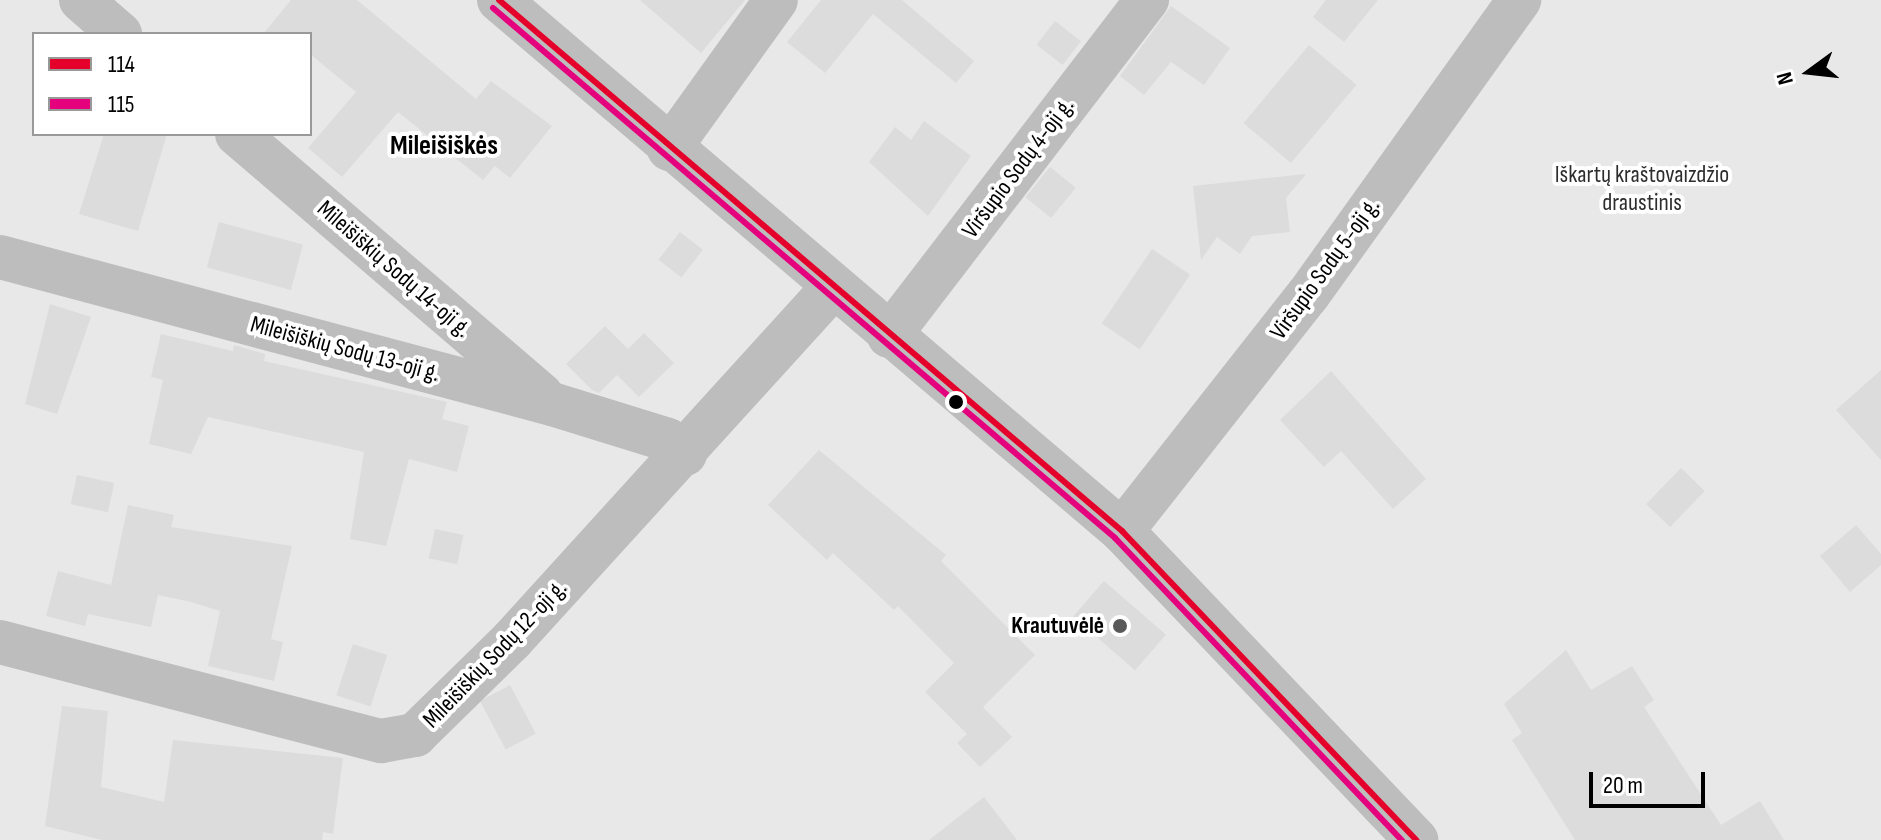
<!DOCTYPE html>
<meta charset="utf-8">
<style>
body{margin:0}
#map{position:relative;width:1881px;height:840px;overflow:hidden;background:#fff;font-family:"Sofia Sans Condensed",sans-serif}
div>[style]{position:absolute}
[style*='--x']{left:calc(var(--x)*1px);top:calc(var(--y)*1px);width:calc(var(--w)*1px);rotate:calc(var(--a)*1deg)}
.green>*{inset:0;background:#e8e8e8}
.building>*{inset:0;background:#dcdcdc;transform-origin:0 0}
.street>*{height:44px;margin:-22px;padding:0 22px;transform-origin:22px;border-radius:22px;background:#bdbdbd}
.bus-1>*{height:6px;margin:-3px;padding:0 3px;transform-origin:3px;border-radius:3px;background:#e4002b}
.bus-2>*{height:6px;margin:-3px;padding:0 3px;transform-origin:3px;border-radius:3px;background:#e5007d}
.dots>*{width:22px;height:22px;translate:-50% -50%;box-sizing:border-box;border:4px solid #fff;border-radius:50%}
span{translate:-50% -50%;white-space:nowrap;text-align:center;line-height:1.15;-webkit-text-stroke:8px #fff;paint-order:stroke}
.street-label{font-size:24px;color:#000}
.park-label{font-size:24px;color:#2d2d2d}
.poi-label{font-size:24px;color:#000;font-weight:700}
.right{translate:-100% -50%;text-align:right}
.quarter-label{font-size:28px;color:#000;font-weight:700}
.legend{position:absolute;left:32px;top:32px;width:280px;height:104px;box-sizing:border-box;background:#fff;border:2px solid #999;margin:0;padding:10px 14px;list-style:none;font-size:24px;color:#000}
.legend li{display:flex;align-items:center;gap:16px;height:40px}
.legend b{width:40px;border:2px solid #999}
.north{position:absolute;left:1769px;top:32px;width:80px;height:80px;-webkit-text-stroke:6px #fff;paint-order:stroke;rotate:255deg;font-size:22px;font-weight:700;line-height:32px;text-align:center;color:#000}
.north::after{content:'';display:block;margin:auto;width:28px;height:36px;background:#000;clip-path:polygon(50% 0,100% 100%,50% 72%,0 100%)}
.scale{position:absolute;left:1589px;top:772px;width:116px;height:36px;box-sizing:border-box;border:4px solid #000;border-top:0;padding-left:10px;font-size:24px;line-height:28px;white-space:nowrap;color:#000;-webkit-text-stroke:6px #fff;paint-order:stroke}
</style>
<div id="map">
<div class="green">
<i style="clip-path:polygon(evenodd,0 0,1881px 0,1881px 840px,0 840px,0 0,34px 34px,310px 34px,310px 134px,34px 134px,34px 34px)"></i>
</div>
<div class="building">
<i style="clip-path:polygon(291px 0,357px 0,476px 99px,491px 81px,552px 126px,510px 178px,495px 166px,483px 180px,398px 112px,342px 177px,308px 148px,356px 92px,310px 54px,310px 34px,263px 34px)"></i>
<i style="clip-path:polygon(640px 0,745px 0,701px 53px)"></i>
<i style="clip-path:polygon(821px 0,902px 0,974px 61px,956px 83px,873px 14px,825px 73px,787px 42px)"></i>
<i style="clip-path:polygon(1326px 0,1378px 0,1344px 42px,1313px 17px)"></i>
<i style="clip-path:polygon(1171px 6px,1230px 48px,1204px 85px,1171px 62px,1144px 95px,1120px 76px)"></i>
<i style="left:1055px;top:21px;width:33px;height:30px;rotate:38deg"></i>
<i style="left:1309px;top:45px;width:62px;height:102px;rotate:40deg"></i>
<i style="clip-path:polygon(924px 121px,971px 156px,928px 216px,869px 162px,895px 127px,911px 140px)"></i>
<i style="clip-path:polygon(104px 134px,167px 134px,138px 231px,79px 214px)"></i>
<i style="left:1050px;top:167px;width:33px;height:39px;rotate:39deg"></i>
<i style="clip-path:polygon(1306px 174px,1286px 198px,1290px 232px,1252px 236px,1240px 254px,1217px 237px,1201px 260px,1193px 186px)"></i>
<i style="left:219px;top:222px;width:87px;height:47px;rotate:15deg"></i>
<i style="left:680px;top:232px;width:29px;height:35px;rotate:38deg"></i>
<i style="left:1152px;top:249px;width:46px;height:90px;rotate:34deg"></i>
<i style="clip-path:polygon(50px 304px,91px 317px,57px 414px,25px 404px)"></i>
<i style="clip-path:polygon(605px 326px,628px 349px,644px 333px,674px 363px,639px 397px,617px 375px,599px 393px,592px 390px,566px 364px)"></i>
<i style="clip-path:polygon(161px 334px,233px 351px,234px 345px,265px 354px,264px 361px,447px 402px,442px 419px,469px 426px,457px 472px,409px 459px,386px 546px,350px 539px,364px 452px,208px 417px,191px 454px,149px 444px,163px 380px,151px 377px)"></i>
<i style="clip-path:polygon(1881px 370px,1881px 460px,1836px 410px)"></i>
<i style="clip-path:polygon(1331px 371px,1426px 479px,1393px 509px,1341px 451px,1324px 467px,1280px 420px)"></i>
<i style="clip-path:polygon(819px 450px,946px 555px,941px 561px,1035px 655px,983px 707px,1012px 737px,980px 767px,957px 743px,967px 734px,925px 692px,954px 663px,898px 606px,894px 610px,833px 553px,827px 560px,768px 505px)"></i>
<i style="left:1681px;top:468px;width:33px;height:50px;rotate:44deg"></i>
<i style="left:77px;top:475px;width:38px;height:30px;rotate:12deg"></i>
<i style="clip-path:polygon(128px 505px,174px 515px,171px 527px,292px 546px,271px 639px,283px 642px,274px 681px,208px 666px,220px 611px,191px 602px,158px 595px,151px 627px,88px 614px,85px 626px,46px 616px,58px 571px,111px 585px)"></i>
<i style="clip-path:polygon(1856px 525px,1881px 554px,1881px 565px,1850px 592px,1820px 556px)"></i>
<i style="left:435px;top:529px;width:29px;height:30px;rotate:12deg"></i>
<i style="left:1104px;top:581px;width:82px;height:47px;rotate:41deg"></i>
<i style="left:353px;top:644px;width:36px;height:54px;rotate:18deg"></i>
<i style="clip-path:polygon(1566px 650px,1591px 690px,1632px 666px,1654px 700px,1644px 707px,1721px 825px,1760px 801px,1784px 840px,1575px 840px,1512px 740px,1522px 733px,1504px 704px)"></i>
<i style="left:510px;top:685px;width:55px;height:34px;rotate:62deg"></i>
<i style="clip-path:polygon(62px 706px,108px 711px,101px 787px,164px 802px,173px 740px,343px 758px,333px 834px,323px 832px,322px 840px,102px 840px,45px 826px)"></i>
<i style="clip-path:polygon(984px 797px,1017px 840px,929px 840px)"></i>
</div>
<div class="street">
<i style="--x:81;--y:0;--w:52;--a:41.1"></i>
<i style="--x:499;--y:0;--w:819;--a:40.44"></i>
<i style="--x:1122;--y:531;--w:427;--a:46.4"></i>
<i style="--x:237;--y:134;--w:401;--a:40.6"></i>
<i style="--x:669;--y:149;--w:183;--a:-54.3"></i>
<i style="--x:0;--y:257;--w:571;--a:14.91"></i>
<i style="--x:552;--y:404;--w:121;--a:17.2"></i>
<i style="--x:668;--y:440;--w:22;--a:39"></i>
<i style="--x:889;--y:336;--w:424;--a:-52.5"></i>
<i style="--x:1122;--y:531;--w:300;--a:-51.8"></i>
<i style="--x:1308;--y:295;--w:363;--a:-54.4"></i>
<i style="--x:0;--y:642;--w:394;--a:14.6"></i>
<i style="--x:381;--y:741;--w:35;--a:-10"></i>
<i style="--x:415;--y:735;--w:136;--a:-44.4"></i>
<i style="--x:512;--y:640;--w:474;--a:-47.7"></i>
</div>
<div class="bus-1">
<i style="--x:499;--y:0;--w:819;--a:40.44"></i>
<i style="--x:1122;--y:531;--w:427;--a:46.4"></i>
</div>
<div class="bus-2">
<i style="--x:493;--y:8;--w:817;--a:40.43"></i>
<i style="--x:1115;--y:538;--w:417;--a:46.5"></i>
</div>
<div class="dots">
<i style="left:956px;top:402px;background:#000"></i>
<i style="left:1120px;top:626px;background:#595959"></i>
</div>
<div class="street-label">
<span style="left:1018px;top:168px;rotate:-53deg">Viršupio Sodų 4-oji g.</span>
<span style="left:394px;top:269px;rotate:41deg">Mileišiškių Sodų 14-oji g.</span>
<span style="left:1325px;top:269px;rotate:-54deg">Viršupio Sodų 5-oji g.</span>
<span style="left:345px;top:349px;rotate:15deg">Mileišiškių Sodų 13-oji g.</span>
<span style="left:495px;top:654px;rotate:-46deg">Mileišiškių Sodų 12-oji g.</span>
</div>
<div class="park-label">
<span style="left:1642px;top:189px">Iškartų kraštovaizdžio<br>draustinis</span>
</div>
<div class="poi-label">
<span class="right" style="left:1104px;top:626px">Krautuvėlė</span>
</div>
<div class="quarter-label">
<span style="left:444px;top:146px">Mileišiškės</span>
</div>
<ul class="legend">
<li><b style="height:10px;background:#e4002b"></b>114</li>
<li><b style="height:10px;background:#e5007d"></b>115</li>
</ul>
<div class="north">N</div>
<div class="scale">20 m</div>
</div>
